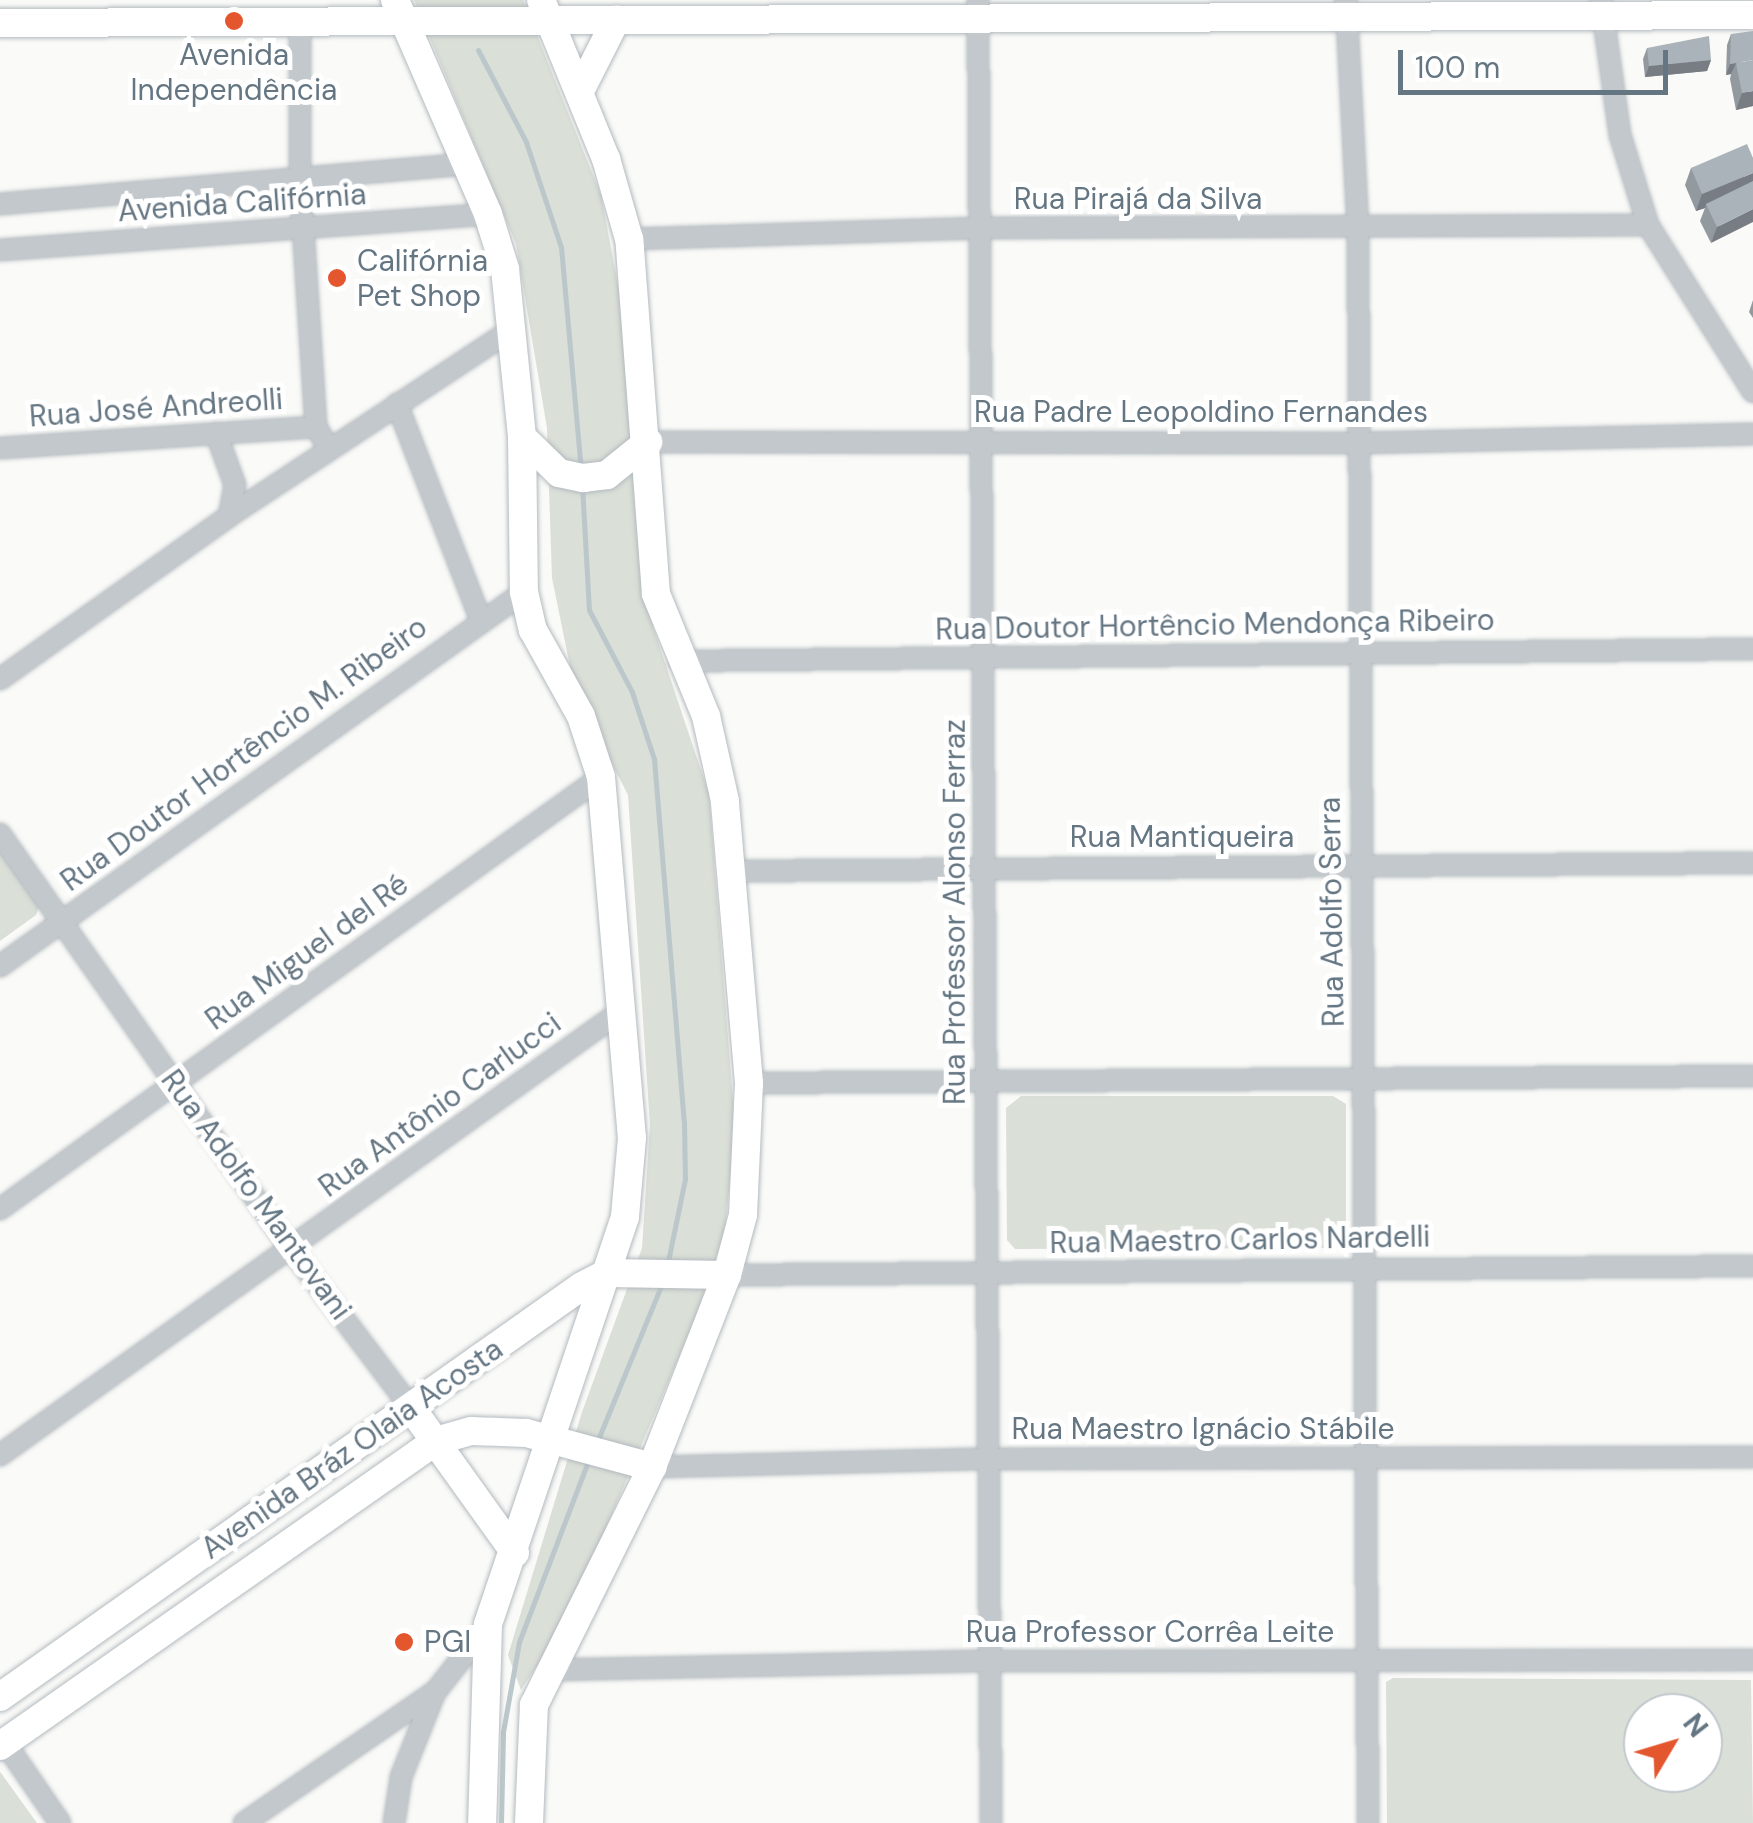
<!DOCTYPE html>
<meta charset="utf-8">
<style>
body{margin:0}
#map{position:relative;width:1753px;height:1823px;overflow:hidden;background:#fafaf8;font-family:"DM Sans",sans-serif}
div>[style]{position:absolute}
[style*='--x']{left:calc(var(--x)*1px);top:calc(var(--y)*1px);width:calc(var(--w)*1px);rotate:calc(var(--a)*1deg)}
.green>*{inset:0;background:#dadfd7}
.stream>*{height:5px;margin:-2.5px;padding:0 2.5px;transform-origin:2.5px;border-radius:2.5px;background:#bbc7cb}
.roads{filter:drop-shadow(0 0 2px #b3babf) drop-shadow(0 0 2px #b3babf)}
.street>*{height:20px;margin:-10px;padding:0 10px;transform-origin:10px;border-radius:10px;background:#c3c8cc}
.secondary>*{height:28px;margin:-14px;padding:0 14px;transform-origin:14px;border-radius:14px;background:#fff}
.wall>*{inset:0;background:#929a9f}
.shaded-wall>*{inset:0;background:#777d82}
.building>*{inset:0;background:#aab3b9}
.dots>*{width:28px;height:28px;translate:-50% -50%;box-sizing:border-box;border:5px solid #fff;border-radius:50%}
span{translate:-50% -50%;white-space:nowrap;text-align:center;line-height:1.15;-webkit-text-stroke:10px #fff;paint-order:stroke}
.poi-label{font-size:30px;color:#657683}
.left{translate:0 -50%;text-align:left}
.street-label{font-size:30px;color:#657683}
.north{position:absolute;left:1623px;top:1693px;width:100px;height:100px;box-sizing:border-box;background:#fff;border:2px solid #c1c8cd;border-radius:50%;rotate:52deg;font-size:28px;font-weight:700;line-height:40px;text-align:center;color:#657683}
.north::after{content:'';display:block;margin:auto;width:35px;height:45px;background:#e4572e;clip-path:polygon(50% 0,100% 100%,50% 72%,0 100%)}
.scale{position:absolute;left:1398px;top:50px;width:270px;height:45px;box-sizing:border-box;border:5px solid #657683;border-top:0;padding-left:12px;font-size:30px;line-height:35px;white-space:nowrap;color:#657683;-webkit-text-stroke:8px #fff;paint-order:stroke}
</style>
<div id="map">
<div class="green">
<i style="clip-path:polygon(414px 0,523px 0,601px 195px,619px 291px,653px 627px,709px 794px,735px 1127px,725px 1230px,695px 1319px,566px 1622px,521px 1690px,508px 1655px,582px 1412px,642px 1248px,650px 1125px,628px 795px,575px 691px,552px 578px,547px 428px,516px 244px)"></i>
<i style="clip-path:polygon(0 848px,40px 904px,36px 915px,0 941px)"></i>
<i style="clip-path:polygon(1021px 1096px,1333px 1096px,1346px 1104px,1346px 1242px,1339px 1248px,1015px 1249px,1007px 1240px,1006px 1108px)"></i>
<i style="clip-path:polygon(evenodd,1393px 1678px,1751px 1680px,1753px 1823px,1387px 1823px,1386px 1682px,1393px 1678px,1643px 1713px,1703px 1713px,1703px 1773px,1643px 1773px,1643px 1713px)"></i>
<i style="clip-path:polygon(0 1772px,1px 1773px,37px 1823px,0 1823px)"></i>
</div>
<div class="stream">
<i style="--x:478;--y:50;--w:104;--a:62.4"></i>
<i style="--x:526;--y:142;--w:111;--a:71.6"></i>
<i style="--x:561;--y:247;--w:223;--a:84.9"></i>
<i style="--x:582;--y:485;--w:125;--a:86.8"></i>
<i style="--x:589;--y:610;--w:93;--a:62.3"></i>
<i style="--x:632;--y:692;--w:71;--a:71.8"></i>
<i style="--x:654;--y:759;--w:364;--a:85.3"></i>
<i style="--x:684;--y:1122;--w:57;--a:89"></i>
<i style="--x:685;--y:1179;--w:89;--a:101.7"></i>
<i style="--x:597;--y:1442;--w:169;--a:-67.7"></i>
<i style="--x:501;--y:1823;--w:91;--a:-88.7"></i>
<i style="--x:503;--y:1732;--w:91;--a:-79.9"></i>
<i style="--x:519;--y:1642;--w:194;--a:-69.1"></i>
</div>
<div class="roads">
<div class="street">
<i style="--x:978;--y:0;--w:1823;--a:89.59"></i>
<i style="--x:1346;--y:0;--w:230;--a:87"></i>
<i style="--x:1358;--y:230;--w:1593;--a:89.64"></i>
<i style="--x:1601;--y:0;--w:136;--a:82"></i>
<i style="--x:1620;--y:135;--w:94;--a:72.7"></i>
<i style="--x:1648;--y:225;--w:197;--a:57.8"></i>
<i style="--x:300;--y:21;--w:159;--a:90"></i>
<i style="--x:300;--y:180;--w:248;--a:86.3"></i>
<i style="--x:316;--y:427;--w:26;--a:59"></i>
<i style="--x:0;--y:204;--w:469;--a:-4.9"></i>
<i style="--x:629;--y:239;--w:352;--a:-1.8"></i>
<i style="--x:981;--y:228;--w:667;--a:-0.26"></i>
<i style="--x:0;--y:250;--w:489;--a:-4.2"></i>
<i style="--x:397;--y:404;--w:233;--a:68.8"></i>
<i style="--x:216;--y:433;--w:55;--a:69.9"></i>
<i style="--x:235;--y:485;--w:32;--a:101"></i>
<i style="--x:648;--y:442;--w:712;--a:0.08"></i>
<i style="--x:1360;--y:443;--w:393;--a:-1.3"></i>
<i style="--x:0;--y:448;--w:317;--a:-3.8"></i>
<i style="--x:678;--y:661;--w:1075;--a:-0.64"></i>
<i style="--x:0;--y:679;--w:281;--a:-35.4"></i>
<i style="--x:229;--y:516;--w:341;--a:-33.4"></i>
<i style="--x:0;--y:834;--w:507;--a:54.96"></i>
<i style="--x:291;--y:1249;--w:201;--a:52.9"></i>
<i style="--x:731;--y:871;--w:1022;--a:-0.45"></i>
<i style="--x:0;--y:966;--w:644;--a:-35.52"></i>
<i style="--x:749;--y:1083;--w:1004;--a:-0.4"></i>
<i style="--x:0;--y:1209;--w:740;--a:-35.71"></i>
<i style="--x:727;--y:1275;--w:1026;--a:-0.5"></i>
<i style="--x:0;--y:1455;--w:763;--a:-35.56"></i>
<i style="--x:652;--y:1467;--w:336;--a:-1.4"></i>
<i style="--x:988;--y:1459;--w:765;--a:-0.15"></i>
<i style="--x:548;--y:1670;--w:443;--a:-1.2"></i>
<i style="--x:991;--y:1661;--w:762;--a:-0.08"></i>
<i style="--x:5;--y:1743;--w:97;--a:55.5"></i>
<i style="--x:244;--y:1823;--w:233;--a:-34.5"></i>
<i style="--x:436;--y:1691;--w:84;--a:-51.8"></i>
<i style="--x:394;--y:1823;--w:47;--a:-81.3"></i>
<i style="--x:401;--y:1777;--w:92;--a:-68.2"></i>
</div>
<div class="secondary">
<i style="--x:395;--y:0;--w:233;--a:66.5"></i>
<i style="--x:488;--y:214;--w:58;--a:72.8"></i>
<i style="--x:505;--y:269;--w:169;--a:84.2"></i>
<i style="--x:522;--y:437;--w:155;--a:89.3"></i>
<i style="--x:524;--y:592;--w:39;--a:77"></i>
<i style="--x:533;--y:630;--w:98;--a:60.8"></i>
<i style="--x:581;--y:716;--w:64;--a:71.8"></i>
<i style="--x:601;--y:777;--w:362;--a:85.1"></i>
<i style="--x:632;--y:1138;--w:79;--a:95.1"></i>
<i style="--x:625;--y:1217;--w:430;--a:108.6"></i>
<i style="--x:488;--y:1625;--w:198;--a:91.7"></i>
<i style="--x:0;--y:23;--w:1753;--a:-0.26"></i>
<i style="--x:580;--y:91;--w:80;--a:-63.1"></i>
<i style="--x:522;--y:437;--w:52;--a:44.2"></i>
<i style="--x:559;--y:473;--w:25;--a:12"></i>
<i style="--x:583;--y:478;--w:24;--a:-7"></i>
<i style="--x:607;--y:475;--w:53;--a:-38.8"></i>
<i style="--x:412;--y:1409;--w:177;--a:54.4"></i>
<i style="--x:0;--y:1697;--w:712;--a:-35.23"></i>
<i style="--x:582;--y:1286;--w:29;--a:-27"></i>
<i style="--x:608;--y:1273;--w:119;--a:1"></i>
<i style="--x:0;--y:1746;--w:532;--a:-34.97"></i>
<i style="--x:436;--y:1441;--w:37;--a:-16"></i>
<i style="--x:472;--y:1431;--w:54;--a:2.1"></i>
<i style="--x:526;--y:1433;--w:131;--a:15.1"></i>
<i style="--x:529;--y:1823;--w:118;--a:-87.6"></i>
<i style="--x:534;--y:1705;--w:266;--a:-63.6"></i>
<i style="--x:652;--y:1467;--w:206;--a:-68.7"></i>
<i style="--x:727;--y:1275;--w:62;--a:-75.1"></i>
<i style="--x:743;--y:1215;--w:132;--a:-87.4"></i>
<i style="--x:749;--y:1083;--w:283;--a:-94.9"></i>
<i style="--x:725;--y:801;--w:87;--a:-102.6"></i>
<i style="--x:706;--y:716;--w:132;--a:-112.3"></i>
<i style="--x:656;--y:594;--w:356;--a:-94.3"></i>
<i style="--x:629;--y:239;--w:83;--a:-106"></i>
<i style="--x:606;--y:159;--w:172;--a:-112.2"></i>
</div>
</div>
<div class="wall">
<i style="clip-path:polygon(1731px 34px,1753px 106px,1736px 110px,1730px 79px,1731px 74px,1726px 75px,1727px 45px)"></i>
<i style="clip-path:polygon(1647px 48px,1711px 60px,1707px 71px,1645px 77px,1643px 59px)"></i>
<i style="clip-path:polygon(1753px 158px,1711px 243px,1700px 221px,1705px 208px,1696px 211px,1685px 185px,1691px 168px)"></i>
<i style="clip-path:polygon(1753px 300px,1753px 318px,1749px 312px)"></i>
</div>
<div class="shaded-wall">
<i style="clip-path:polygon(1711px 60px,1707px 71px,1645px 77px,1649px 66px)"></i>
<i style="clip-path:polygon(1736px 63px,1731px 74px,1726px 75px,1730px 64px)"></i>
<i style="clip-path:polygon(1753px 91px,1753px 106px,1736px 110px,1742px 93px)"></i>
<i style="clip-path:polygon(1753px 173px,1753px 186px,1706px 204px,1705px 208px,1696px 211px,1702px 194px)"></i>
<i style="clip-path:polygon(1753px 209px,1753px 222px,1711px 243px,1717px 227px)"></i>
</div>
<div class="building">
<i style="clip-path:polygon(1753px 31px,1753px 60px,1730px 64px,1731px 34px)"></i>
<i style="clip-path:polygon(1709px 36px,1711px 60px,1649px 66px,1647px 48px)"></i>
<i style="clip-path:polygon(1753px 60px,1753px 91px,1742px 93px,1736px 63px)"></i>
<i style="clip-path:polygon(1747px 144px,1753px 158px,1753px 173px,1702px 194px,1691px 168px)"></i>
<i style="clip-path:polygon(1753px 181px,1753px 209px,1717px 227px,1706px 204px)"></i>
</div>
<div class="dots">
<i style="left:234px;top:21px;background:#e4572e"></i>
<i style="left:337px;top:278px;background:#e4572e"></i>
<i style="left:404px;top:1642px;background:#e4572e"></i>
</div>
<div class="poi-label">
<span style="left:234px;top:72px">Avenida<br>Independência</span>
<span class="left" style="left:357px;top:278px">Califórnia<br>Pet Shop</span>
<span class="left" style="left:424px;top:1642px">PGI</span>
</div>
<div class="street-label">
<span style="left:1138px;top:199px">Rua Pirajá da Silva</span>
<span style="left:242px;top:203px;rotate:-4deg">Avenida Califórnia</span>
<span style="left:156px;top:408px;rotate:-4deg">Rua José Andreolli</span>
<span style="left:1201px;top:412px">Rua Padre Leopoldino Fernandes</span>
<span style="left:1215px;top:625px;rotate:-1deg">Rua Doutor Hortêncio Mendonça Ribeiro</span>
<span style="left:244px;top:754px;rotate:-36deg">Rua Doutor Hortêncio M. Ribeiro</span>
<span style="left:1182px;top:837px">Rua Mantiqueira</span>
<span style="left:955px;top:912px;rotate:-90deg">Rua Professor Alonso Ferraz</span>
<span style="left:1332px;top:912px;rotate:-91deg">Rua Adolfo Serra</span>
<span style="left:307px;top:952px;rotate:-36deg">Rua Miguel del Ré</span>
<span style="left:440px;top:1105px;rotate:-36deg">Rua Antônio Carlucci</span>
<span style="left:256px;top:1195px;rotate:54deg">Rua Adolfo Mantovani</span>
<span style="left:1240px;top:1240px;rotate:-1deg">Rua Maestro Carlos Nardelli</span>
<span style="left:1203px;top:1429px">Rua Maestro Ignácio Stábile</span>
<span style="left:352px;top:1449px;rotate:-35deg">Avenida Bráz Olaia Acosta</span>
<span style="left:1150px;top:1632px">Rua Professor Corrêa Leite</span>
</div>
<div class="north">N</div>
<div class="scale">100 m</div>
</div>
